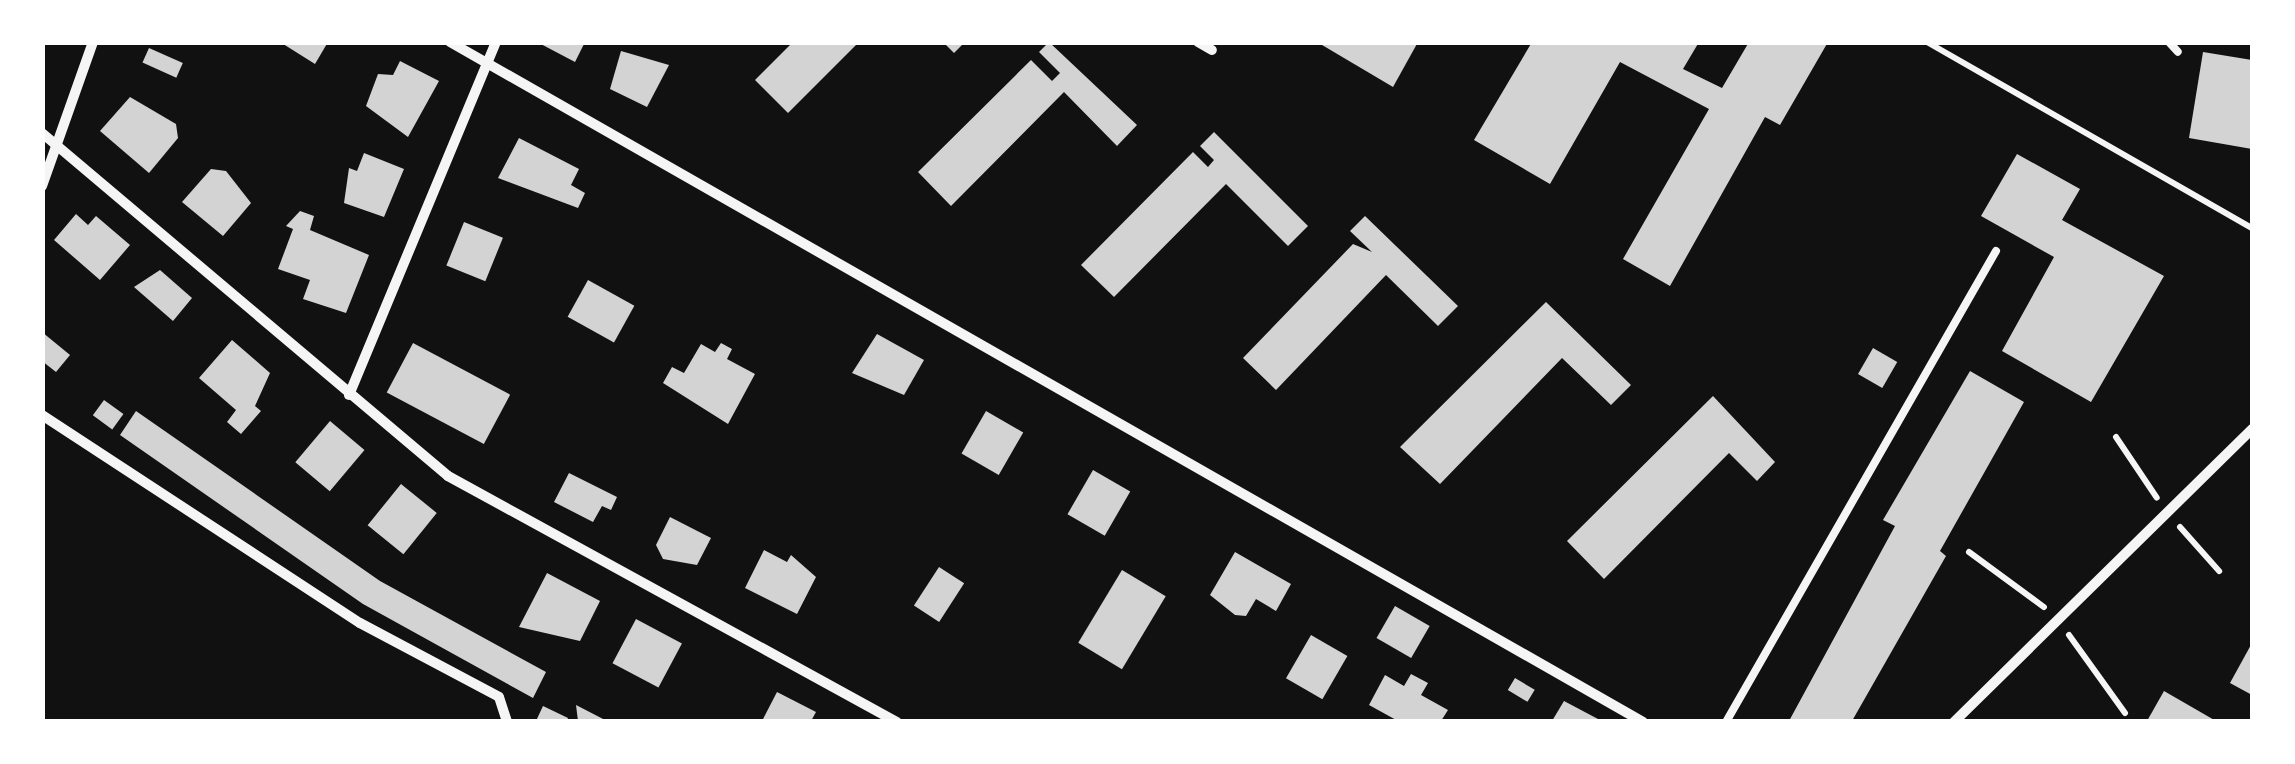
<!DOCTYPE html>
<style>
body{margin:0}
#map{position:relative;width:2295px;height:764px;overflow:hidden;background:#111;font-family:"PT Sans Narrow",sans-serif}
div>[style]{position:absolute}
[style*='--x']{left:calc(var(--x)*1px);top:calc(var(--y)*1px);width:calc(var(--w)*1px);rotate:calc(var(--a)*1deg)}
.building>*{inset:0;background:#d3d3d3;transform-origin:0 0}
.path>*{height:6px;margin:-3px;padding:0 3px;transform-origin:3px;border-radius:3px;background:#f5f5f5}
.service>*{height:8px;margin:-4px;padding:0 4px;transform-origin:4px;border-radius:4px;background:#f5f5f5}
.minor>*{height:10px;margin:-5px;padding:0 5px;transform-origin:5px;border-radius:5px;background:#f5f5f5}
span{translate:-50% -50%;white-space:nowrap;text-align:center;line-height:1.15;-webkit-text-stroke:10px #fff;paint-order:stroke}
.frame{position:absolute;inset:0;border:45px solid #fff;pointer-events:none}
</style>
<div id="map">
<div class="building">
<i style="clip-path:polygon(280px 42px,328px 42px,315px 64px)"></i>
<i style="clip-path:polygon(537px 42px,585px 42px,575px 62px)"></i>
<i style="clip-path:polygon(793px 42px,859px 42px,788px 113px,755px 80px)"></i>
<i style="clip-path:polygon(943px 42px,965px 42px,954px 53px)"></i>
<i style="clip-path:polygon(1049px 42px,1137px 125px,1117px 146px,1064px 92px,951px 206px,918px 172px,1031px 60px,1052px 81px,1060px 73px,1039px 52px)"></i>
<i style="clip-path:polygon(1317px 42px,1418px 42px,1393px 87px)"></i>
<i style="clip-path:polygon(1532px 42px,1699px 42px,1683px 69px,1722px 88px,1749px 42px,1828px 42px,1780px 125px,1765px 117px,1670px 286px,1623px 259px,1709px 109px,1620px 62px,1550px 184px,1474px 140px)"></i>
<i style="left:149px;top:48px;width:37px;height:16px;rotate:24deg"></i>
<i style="clip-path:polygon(621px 51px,669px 65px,647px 107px,610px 89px)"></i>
<i style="clip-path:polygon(2203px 52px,2252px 60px,2252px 149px,2189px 138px)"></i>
<i style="clip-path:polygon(400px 61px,439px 81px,408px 137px,366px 106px,378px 74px,393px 75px)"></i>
<i style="clip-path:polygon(130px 97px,176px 124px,178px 138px,149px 173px,100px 131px)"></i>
<i style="clip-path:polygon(1214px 132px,1308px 226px,1288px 246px,1226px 184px,1114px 297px,1081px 265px,1193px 152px,1208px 167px,1214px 160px,1200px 146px)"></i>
<i style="clip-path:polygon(519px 138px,579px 169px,571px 185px,585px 193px,578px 208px,498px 178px)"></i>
<i style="clip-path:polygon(364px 153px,404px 169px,384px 217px,344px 203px,349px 168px,357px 171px)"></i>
<i style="clip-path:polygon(2017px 154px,2080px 189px,2062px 220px,2164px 276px,2091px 402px,2002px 351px,2054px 257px,1981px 216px)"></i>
<i style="clip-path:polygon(211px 169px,226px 171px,251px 203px,223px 236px,182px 202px)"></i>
<i style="clip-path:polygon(300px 211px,314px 216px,310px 230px,369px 255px,346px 313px,303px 299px,310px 280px,278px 269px,293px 229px,286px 226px)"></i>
<i style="clip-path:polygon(76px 214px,88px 225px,96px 216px,130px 245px,100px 280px,54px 240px)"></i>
<i style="clip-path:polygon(1365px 216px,1458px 306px,1438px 326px,1386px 275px,1276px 390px,1243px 358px,1353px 244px,1372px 252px,1350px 231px)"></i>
<i style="left:464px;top:222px;width:42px;height:47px;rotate:22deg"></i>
<i style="clip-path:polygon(160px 270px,192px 298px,173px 321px,134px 287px)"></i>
<i style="left:588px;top:280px;width:53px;height:42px;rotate:29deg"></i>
<i style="clip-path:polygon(1546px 302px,1631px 385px,1611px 405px,1562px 358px,1440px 484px,1400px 447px)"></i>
<i style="clip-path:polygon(42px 332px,70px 355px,56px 372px,42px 361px)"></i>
<i style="clip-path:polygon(877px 334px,924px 360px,904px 395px,852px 373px)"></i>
<i style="clip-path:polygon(232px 340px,270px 373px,255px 406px,261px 411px,241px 434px,227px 422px,236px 410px,199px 378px)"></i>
<i style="left:413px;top:343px;width:110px;height:56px;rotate:28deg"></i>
<i style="clip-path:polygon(721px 343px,732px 349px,727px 359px,755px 374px,728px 424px,663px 383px,672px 367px,684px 373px,701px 344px,715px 352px)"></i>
<i style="left:1873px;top:348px;width:28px;height:30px;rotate:30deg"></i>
<i style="clip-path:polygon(1970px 371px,2024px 402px,1940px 551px,1946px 556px,1852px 721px,1789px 721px,1895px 526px,1883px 520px)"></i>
<i style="clip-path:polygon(1713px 396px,1775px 462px,1757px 481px,1729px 453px,1604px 579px,1567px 541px)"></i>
<i style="left:104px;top:400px;width:24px;height:19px;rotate:36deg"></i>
<i style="clip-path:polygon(136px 411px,380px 581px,546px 672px,533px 698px,363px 604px,120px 435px)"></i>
<i style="left:986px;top:411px;width:43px;height:49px;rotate:30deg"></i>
<i style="left:330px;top:421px;width:45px;height:54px;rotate:40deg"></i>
<i style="left:1093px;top:470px;width:43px;height:51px;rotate:30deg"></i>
<i style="clip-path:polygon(569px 473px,617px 497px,611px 510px,602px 506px,593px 522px,554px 502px)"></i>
<i style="left:401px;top:484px;width:46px;height:53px;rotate:39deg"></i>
<i style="clip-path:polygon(670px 517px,711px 538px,697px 565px,663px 559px,656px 545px)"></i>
<i style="clip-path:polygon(764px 550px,787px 562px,791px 555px,816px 577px,797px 614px,745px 588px)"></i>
<i style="clip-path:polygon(1235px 552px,1291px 584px,1276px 611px,1256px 599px,1246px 616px,1235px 615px,1210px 595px)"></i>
<i style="left:939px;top:567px;width:30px;height:46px;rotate:33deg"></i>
<i style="left:1122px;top:570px;width:51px;height:85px;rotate:31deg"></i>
<i style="clip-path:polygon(547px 573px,600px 601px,580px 641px,519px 627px)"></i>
<i style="left:1395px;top:606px;width:40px;height:37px;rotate:30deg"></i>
<i style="left:636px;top:619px;width:52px;height:50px;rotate:28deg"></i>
<i style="left:1311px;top:635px;width:42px;height:50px;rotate:30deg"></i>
<i style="clip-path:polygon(2252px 643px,2252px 695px,2230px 683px)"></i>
<i style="clip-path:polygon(1411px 674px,1428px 683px,1421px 695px,1448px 710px,1441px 721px,1398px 721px,1369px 705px,1385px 675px,1404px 686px)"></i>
<i style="left:1515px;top:678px;width:23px;height:14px;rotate:31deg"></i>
<i style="clip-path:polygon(2164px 691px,2216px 721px,2147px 721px)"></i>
<i style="clip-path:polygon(777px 692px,816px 712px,811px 721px,762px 721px)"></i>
<i style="clip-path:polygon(1564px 701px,1598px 719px,1597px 721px,1552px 721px)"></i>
<i style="clip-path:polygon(576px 705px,607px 721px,578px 721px)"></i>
<i style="clip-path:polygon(543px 706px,568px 718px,567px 721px,536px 721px)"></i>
</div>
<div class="path">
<i style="--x:1927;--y:42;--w:374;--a:29.8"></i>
<i style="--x:2116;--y:437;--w:73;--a:56.1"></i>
<i style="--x:2180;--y:527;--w:59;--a:48.4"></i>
<i style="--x:1969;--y:552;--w:93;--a:36.3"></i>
<i style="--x:2069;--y:635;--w:96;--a:54.3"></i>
</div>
<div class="service">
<i style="--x:2169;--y:42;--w:13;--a:48"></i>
<i style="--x:1726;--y:722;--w:543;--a:-60.18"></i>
</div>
<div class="minor">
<i style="--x:450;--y:42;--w:1373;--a:29.68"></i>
<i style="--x:1198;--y:42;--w:16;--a:30"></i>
<i style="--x:42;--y:133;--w:531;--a:40.19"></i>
<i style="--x:448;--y:476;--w:512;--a:28.72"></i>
<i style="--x:42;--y:186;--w:153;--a:-70.5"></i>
<i style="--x:349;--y:395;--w:382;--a:-67.4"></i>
<i style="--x:42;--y:415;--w:380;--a:33.2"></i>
<i style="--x:360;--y:623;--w:157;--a:28"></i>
<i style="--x:499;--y:697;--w:26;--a:72"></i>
<i style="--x:1954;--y:722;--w:418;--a:-44.5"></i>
</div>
<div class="frame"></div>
</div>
